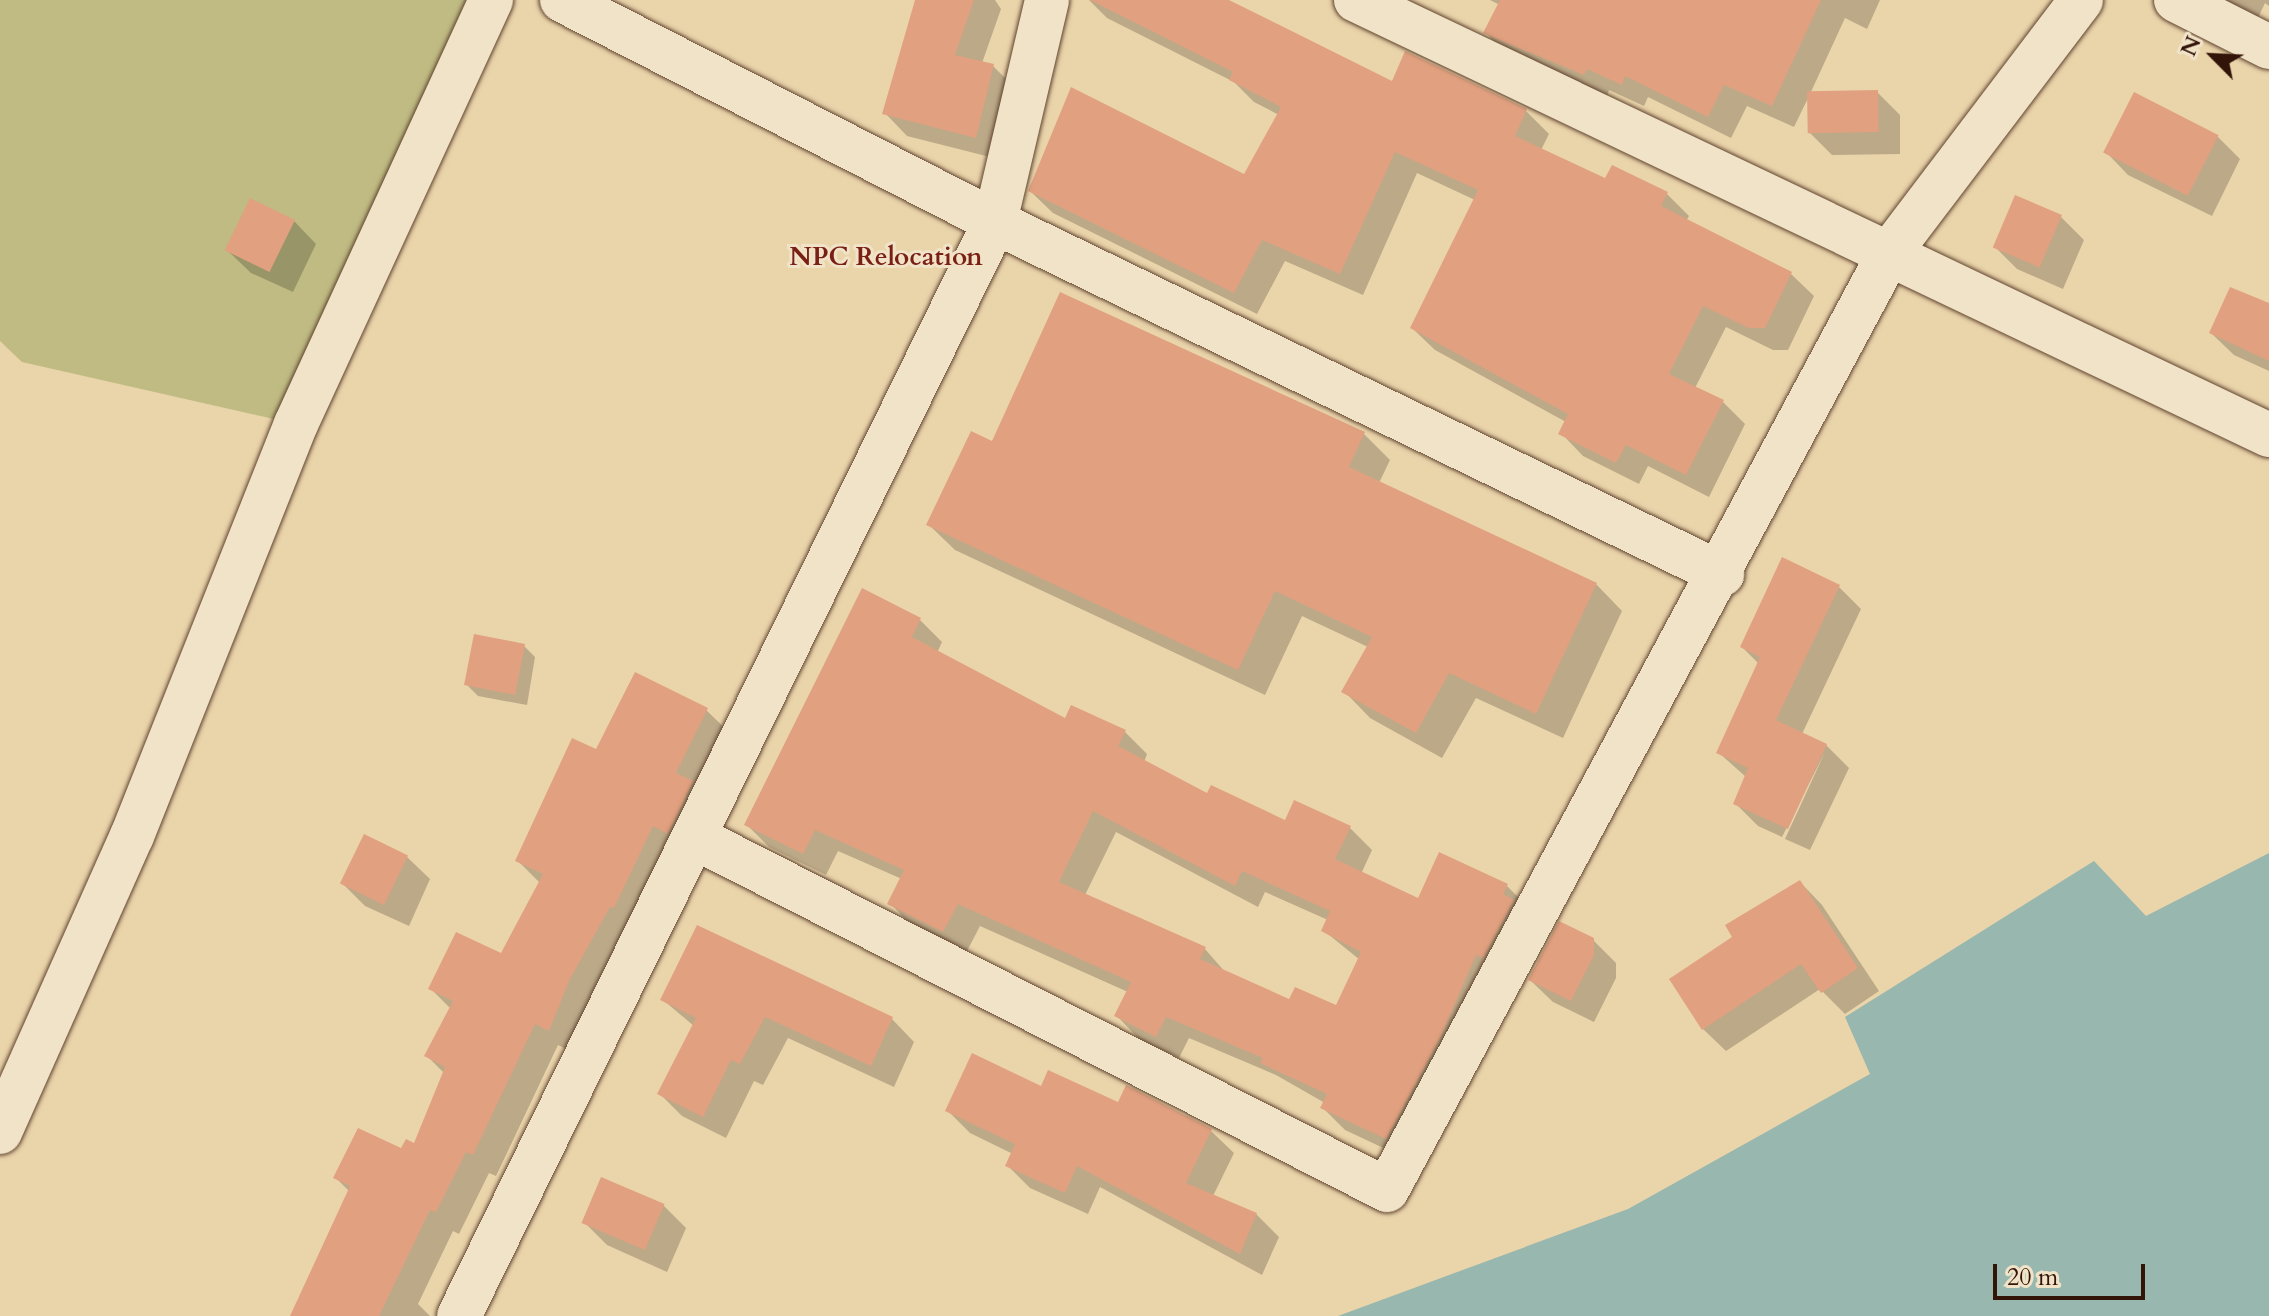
<!DOCTYPE html>
<style>
body{margin:0}
#map{position:relative;width:2269px;height:1316px;overflow:hidden;background:#ead4aa;font-family:Cardo,serif}
div>[style]{position:absolute}
[style*='--x']{left:calc(var(--x)*1px);top:calc(var(--y)*1px);width:calc(var(--w)*1px);rotate:calc(var(--a)*1deg)}
.green>*{inset:0;background:#bfbb83}
.water>*{inset:0;background:#98b7af}
.shadow>*{inset:0;background:#0003}
.building>*{inset:0;background:#e1a180;transform-origin:0 0}
.roads{filter:drop-shadow(0 0 2px #604430) drop-shadow(0 0 2px #604430)}
.minor>*{height:44px;margin:-22px;padding:0 22px;transform-origin:22px;border-radius:22px;background:#f1e3c8}
span{translate:-50% -50%;white-space:nowrap;text-align:center;line-height:1.15;-webkit-text-stroke:6px #f1e3c8;paint-order:stroke}
.neighbourhood-label{font-size:26px;color:#7a1f14;font-weight:700}
.north{position:absolute;left:2173px;top:16px;width:80px;height:80px;-webkit-text-stroke:6px #f1e3c8;paint-order:stroke;rotate:294deg;font-size:22px;font-weight:700;line-height:32px;text-align:center;color:#321408}
.north::after{content:'';display:block;margin:auto;width:28px;height:36px;background:#321408;clip-path:polygon(50% 0,100% 100%,50% 72%,0 100%)}
.scale{position:absolute;left:1993px;top:1264px;width:152px;height:36px;box-sizing:border-box;border:4px solid #321408;border-top:0;padding-left:10px;font-size:24px;line-height:28px;white-space:nowrap;color:#321408;-webkit-text-stroke:6px #f1e3c8;paint-order:stroke}
</style>
<div id="map">
<div class="green">
<i style="clip-path:polygon(0 0,491px 0,296px 424px,22px 362px,0 341px)"></i>
</div>
<div class="water">
<i style="clip-path:polygon(2269px 853px,2269px 1316px,1338px 1316px,1628px 1209px,1870px 1074px,1845px 1017px,2094px 861px,2146px 916px)"></i>
</div>
<div class="shadow">
<i style="clip-path:polygon(919px 0,995px 0,1001px 9px,982px 63px,993px 66px,1016px 89px,998px 159px,907px 136px,885px 113px)"></i>
<i style="clip-path:polygon(1089px 0,1221px 0,1393px 83px,1406px 54px,1526px 111px,1549px 134px,1541px 150px,1606px 181px,1666px 193px,1689px 216px,1686px 221px,1791px 274px,1814px 296px,1788px 350px,1773px 350px,1726px 327px,1695px 388px,1722px 401px,1745px 424px,1709px 497px,1648px 466px,1639px 484px,1583px 456px,1561px 433px,1566px 422px,1435px 350px,1412px 328px,1475px 200px,1417px 173px,1363px 295px,1285px 261px,1257px 314px,1053px 213px,1030px 191px,1244px 177px,1279px 115px,1254px 102px,1234px 82px,1107px 18px)"></i>
<i style="clip-path:polygon(1490px 0,1880px 0,1867px 29px,1845px 18px,1810px 94px,1877px 92px,1900px 115px,1900px 154px,1832px 155px,1809px 132px,1809px 96px,1794px 127px,1747px 106px,1731px 138px,1648px 97px,1644px 106px,1609px 90px,1607px 96px,1508px 55px,1486px 33px,1500px 5px)"></i>
<i style="clip-path:polygon(2213px 0,2269px 0,2269px 6px,2265px 3px,2256px 22px)"></i>
<i style="clip-path:polygon(2217px 136px,2240px 159px,2212px 216px,2128px 175px,2106px 152px)"></i>
<i style="clip-path:polygon(2016px 198px,2061px 217px,2084px 240px,2063px 289px,2017px 269px,1995px 247px)"></i>
<i style="clip-path:polygon(294px 221px,316px 244px,293px 292px,251px 273px,228px 251px)"></i>
<i style="clip-path:polygon(2269px 306px,2269px 371px,2234px 355px,2211px 333px)"></i>
<i style="clip-path:polygon(1364px 434px,1390px 460px,1379px 483px,1596px 584px,1622px 611px,1563px 738px,1476px 698px,1442px 758px,1370px 718px,1344px 691px,1368px 647px,1302px 616px,1265px 695px,955px 550px,928px 524px,993px 443px)"></i>
<i style="clip-path:polygon(1839px 587px,1861px 609px,1802px 734px,1826px 745px,1849px 768px,1810px 850px,1785px 839px,1825px 752px,1782px 837px,1758px 826px,1735px 803px,1746px 777px,1718px 752px,1759px 664px,1742px 647px)"></i>
<i style="clip-path:polygon(evenodd,920px 620px,942px 642px,937px 653px,1066px 721px,1125px 732px,1147px 754px,1144px 762px,1208px 796px,1286px 823px,1349px 827px,1372px 850px,1361px 874px,1419px 900px,1507px 886px,1529px 908px,1409px 1160px,1345px 1130px,1323px 1108px,1325px 1103px,1276px 1075px,1189px 1038px,1179px 1058px,1139px 1039px,1117px 1016px,1128px 992px,980px 926px,966px 953px,912px 926px,890px 903px,902px 879px,838px 851px,826px 875px,769px 847px,746px 824px,920px 620px,1116px 832px,1258px 907px,1265px 892px,1328px 920px,1323px 930px,1360px 960px,1337px 1008px,1290px 1002px,1226px 973px,1205px 949px,1085px 895px,1116px 832px)"></i>
<i style="clip-path:polygon(524px 646px,535px 657px,527px 705px,478px 696px,467px 685px)"></i>
<i style="clip-path:polygon(706px 710px,729px 732px,572px 1052px,558px 1045px,496px 1176px,489px 1173px,459px 1234px,453px 1231px,418px 1304px,430px 1316px,293px 1316px,350px 1192px,336px 1178px,415px 1146px,445px 1074px,427px 1056px,451px 1009px,431px 989px,502px 956px,541px 884px,517px 860px,597px 752px)"></i>
<i style="clip-path:polygon(407px 857px,430px 879px,409px 926px,365px 906px,343px 884px)"></i>
<i style="clip-path:polygon(1800px 882px,1822px 905px,1879px 991px,1845px 1014px,1820px 989px,1726px 1051px,1703px 1029px)"></i>
<i style="clip-path:polygon(1593px 940px,1616px 963px,1616px 978px,1594px 1022px,1553px 1002px,1530px 980px)"></i>
<i style="clip-path:polygon(663px 1000px,892px 1019px,914px 1042px,894px 1087px,788px 1038px,763px 1085px,754px 1081px,726px 1138px,682px 1116px,659px 1093px,694px 1026px)"></i>
<i style="clip-path:polygon(1042px 1088px,1119px 1104px,1127px 1088px,1211px 1131px,1234px 1153px,1213px 1196px,1256px 1214px,1279px 1237px,1262px 1275px,1100px 1187px,1088px 1214px,1030px 1188px,1008px 1166px,1013px 1154px,970px 1133px,947px 1110px)"></i>
<i style="clip-path:polygon(664px 1206px,686px 1228px,667px 1272px,607px 1245px,584px 1222px)"></i>
</div>
<div class="building">
<i style="clip-path:polygon(915px 0,974px 0,955px 55px,994px 64px,976px 138px,882px 114px)"></i>
<i style="clip-path:polygon(1090px 0,1229px 0,1392px 81px,1405px 51px,1527px 109px,1515px 136px,1605px 178px,1612px 165px,1668px 192px,1661px 206px,1792px 272px,1765px 328px,1749px 328px,1703px 306px,1669px 374px,1724px 400px,1686px 475px,1626px 445px,1616px 463px,1558px 434px,1568px 414px,1410px 328px,1478px 190px,1395px 152px,1340px 274px,1262px 240px,1234px 293px,1028px 191px,1071px 87px,1244px 174px,1281px 107px,1229px 80px,1233px 72px)"></i>
<i style="clip-path:polygon(1500px 0,1821px 0,1772px 106px,1724px 85px,1708px 117px,1625px 76px,1622px 85px,1587px 69px,1584px 75px,1483px 33px)"></i>
<i style="left:1878px;top:90px;width:42px;height:71px;rotate:89deg"></i>
<i style="left:2134px;top:92px;width:95px;height:68px;rotate:27deg"></i>
<i style="left:2015px;top:195px;width:51px;height:57px;rotate:23deg"></i>
<i style="left:250px;top:198px;width:50px;height:58px;rotate:26deg"></i>
<i style="clip-path:polygon(2230px 287px,2269px 303px,2269px 361px,2209px 333px)"></i>
<i style="clip-path:polygon(1060px 292px,1365px 432px,1349px 467px,1597px 583px,1536px 714px,1449px 673px,1416px 733px,1341px 692px,1372px 637px,1275px 591px,1238px 670px,926px 525px,971px 431px,992px 441px)"></i>
<i style="clip-path:polygon(1782px 557px,1840px 585px,1776px 720px,1827px 744px,1788px 829px,1733px 804px,1748px 768px,1716px 753px,1760px 657px,1740px 647px)"></i>
<i style="clip-path:polygon(evenodd,862px 588px,921px 618px,912px 637px,1065px 718px,1071px 705px,1126px 730px,1118px 746px,1207px 793px,1211px 785px,1285px 820px,1294px 800px,1351px 826px,1335px 859px,1418px 898px,1439px 852px,1508px 884px,1503px 894px,1514px 900px,1483px 958px,1476px 955px,1440px 1038px,1386px 1139px,1320px 1108px,1327px 1094px,1260px 1063px,1263px 1058px,1166px 1017px,1156px 1037px,1114px 1016px,1131px 982px,958px 904px,943px 932px,887px 904px,904px 870px,815px 830px,803px 854px,744px 825px,862px 588px,1093px 811px,1235px 886px,1242px 871px,1330px 911px,1321px 931px,1361px 952px,1336px 1005px,1295px 987px,1289px 999px,1200px 959px,1206px 947px,1059px 882px,1093px 811px)"></i>
<i style="left:474px;top:634px;width:52px;height:52px;rotate:11deg"></i>
<i style="clip-path:polygon(635px 672px,708px 708px,676px 773px,693px 781px,668px 834px,653px 826px,614px 908px,610px 907px,570px 979px,549px 1031px,535px 1024px,473px 1155px,466px 1152px,436px 1212px,430px 1210px,379px 1316px,290px 1316px,350px 1186px,333px 1178px,358px 1128px,401px 1148px,406px 1139px,414px 1143px,445px 1067px,424px 1056px,453px 1001px,428px 989px,456px 932px,501px 953px,543px 874px,515px 861px,572px 738px,596px 749px)"></i>
<i style="left:364px;top:834px;width:49px;height:55px;rotate:26deg"></i>
<i style="clip-path:polygon(1800px 880px,1858px 968px,1821px 993px,1801px 964px,1702px 1030px,1669px 979px,1732px 937px,1725px 925px)"></i>
<i style="clip-path:polygon(1559px 921px,1594px 938px,1594px 955px,1571px 1001px,1528px 980px)"></i>
<i style="clip-path:polygon(697px 925px,893px 1017px,871px 1066px,765px 1017px,740px 1064px,731px 1060px,703px 1117px,657px 1094px,696px 1018px,660px 1000px)"></i>
<i style="clip-path:polygon(972px 1053px,1041px 1086px,1048px 1070px,1118px 1102px,1126px 1085px,1212px 1129px,1186px 1183px,1257px 1213px,1240px 1254px,1077px 1166px,1065px 1193px,1005px 1166px,1015px 1144px,945px 1111px)"></i>
<i style="left:601px;top:1177px;width:69px;height:50px;rotate:23deg"></i>
</div>
<div class="roads">
<div class="minor">
<i style="--x:562;--y:0;--w:487;--a:27.1"></i>
<i style="--x:995;--y:222;--w:808;--a:25.84"></i>
<i style="--x:1356;--y:0;--w:1011;--a:25.48"></i>
<i style="--x:2176;--y:0;--w:104;--a:26.8"></i>
<i style="--x:696;--y:838;--w:775;--a:26.99"></i>
<i style="--x:1387;--y:1190;--w:1064;--a:-61.8"></i>
<i style="--x:1890;--y:252;--w:316;--a:-52.8"></i>
<i style="--x:0;--y:1132;--w:324;--a:-66"></i>
<i style="--x:132;--y:836;--w:443;--a:-68.3"></i>
<i style="--x:296;--y:424;--w:467;--a:-65.3"></i>
<i style="--x:459;--y:1316;--w:1218;--a:-63.9"></i>
<i style="--x:995;--y:222;--w:228;--a:-76.8"></i>
</div>
</div>
<div class="neighbourhood-label">
<span style="left:886px;top:257px">NPC Relocation</span>
</div>
<div class="north">N</div>
<div class="scale">20 m</div>
</div>
